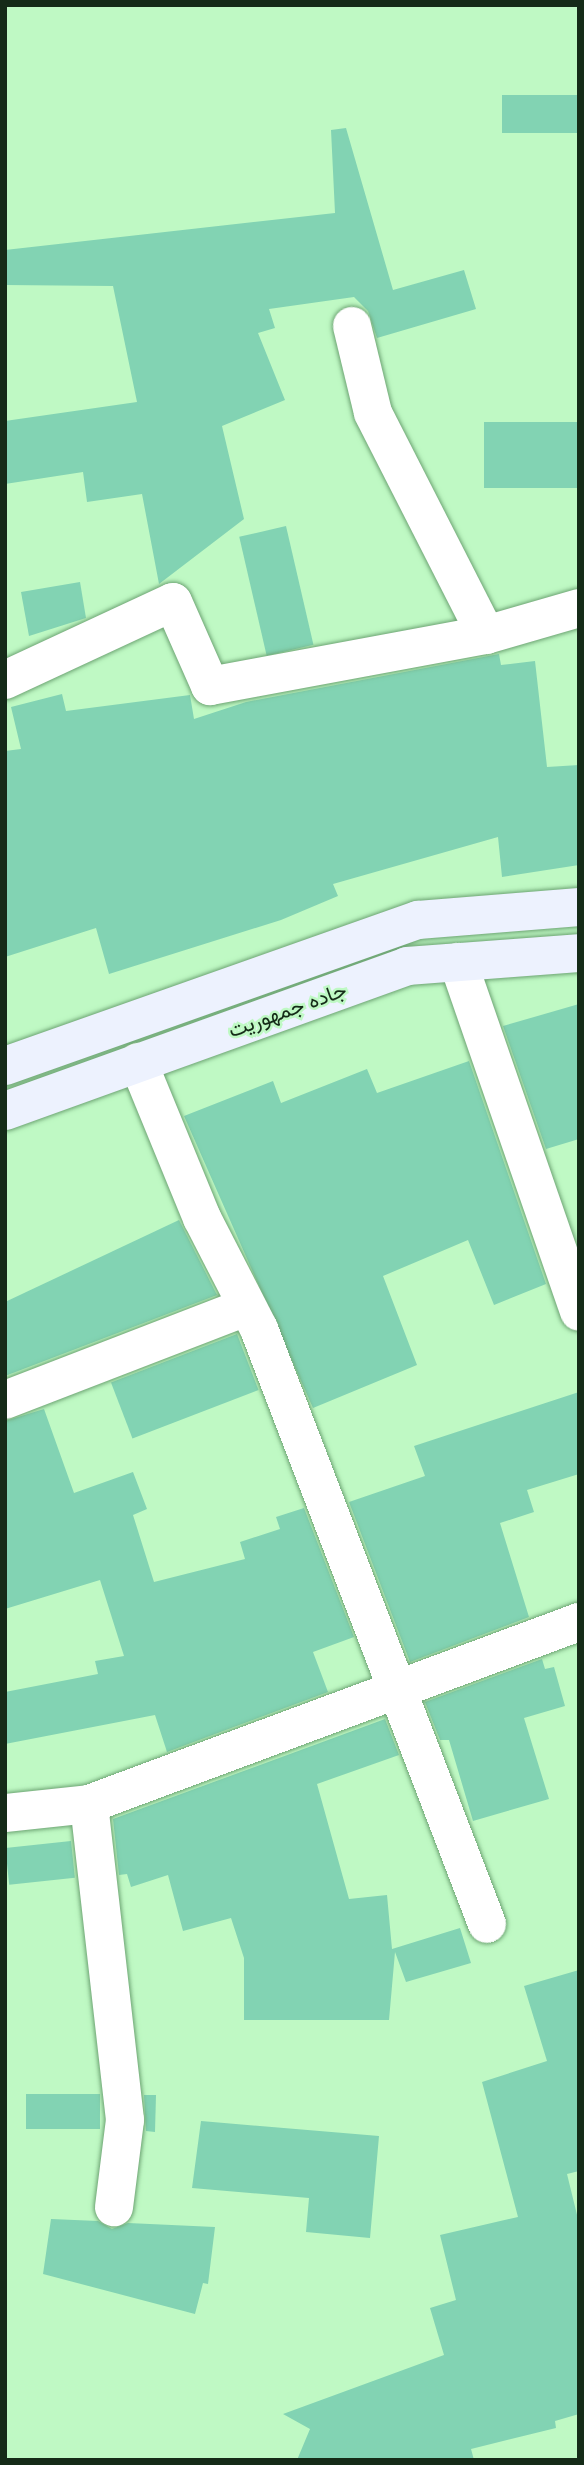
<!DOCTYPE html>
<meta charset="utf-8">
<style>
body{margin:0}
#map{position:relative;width:584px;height:2465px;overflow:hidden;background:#bff9c4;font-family:"Noto Sans",Vazirmatn,sans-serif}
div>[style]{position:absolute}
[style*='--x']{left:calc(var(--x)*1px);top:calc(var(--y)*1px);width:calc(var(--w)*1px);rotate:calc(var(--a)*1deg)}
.building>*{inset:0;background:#82d3b3;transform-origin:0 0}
.roads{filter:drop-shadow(0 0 2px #6da473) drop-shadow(0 0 2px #6da473)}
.minor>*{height:38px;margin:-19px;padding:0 19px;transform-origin:19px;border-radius:19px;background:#fff}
.secondary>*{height:38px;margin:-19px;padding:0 19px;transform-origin:19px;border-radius:19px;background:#edf2fe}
span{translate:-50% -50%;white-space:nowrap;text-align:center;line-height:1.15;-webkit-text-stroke:5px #bff9c4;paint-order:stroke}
.street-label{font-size:21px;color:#152b18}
.frame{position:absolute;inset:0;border:7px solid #152b18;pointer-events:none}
</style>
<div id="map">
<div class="building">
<i style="left:502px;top:95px;width:77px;height:38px"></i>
<i style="clip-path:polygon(346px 128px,393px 290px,464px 270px,476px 309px,377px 338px,368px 311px,354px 297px,269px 309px,275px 328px,258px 333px,285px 400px,222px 426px,244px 519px,159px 584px,142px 494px,87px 502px,83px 472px,5px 484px,5px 421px,137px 402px,113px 286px,5px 285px,5px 250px,335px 213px,331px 130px)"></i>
<i style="left:579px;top:422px;width:66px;height:95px;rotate:90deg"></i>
<i style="left:286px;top:526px;width:122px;height:48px;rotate:77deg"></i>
<i style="clip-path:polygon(80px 582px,86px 618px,29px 636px,21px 592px)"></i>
<i style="clip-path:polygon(499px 654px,501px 665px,535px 661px,547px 767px,579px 765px,579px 865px,502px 877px,498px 837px,333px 884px,338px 896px,281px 920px,109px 974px,96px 928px,5px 957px,5px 751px,21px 749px,11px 707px,62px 694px,66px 711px,190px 695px,194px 719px,246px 702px)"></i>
<i style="clip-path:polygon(579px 1004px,579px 1139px,546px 1149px,503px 1026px)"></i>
<i style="clip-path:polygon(469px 1061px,546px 1284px,494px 1305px,468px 1240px,383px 1276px,417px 1365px,313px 1408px,184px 1116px,273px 1081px,281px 1103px,367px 1069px,377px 1093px)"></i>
<i style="clip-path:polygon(179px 1220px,217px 1295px,5px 1376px,5px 1302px)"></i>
<i style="left:237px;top:1334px;width:60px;height:135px;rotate:69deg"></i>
<i style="clip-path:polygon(579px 1392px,579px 1474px,527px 1490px,534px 1512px,500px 1523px,529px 1617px,410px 1662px,349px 1502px,425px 1476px,414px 1446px)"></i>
<i style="clip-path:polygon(44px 1409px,74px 1493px,133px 1472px,147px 1509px,133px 1515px,154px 1582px,245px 1559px,240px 1542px,280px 1529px,276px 1517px,304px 1508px,354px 1637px,313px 1652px,328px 1692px,167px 1752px,155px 1715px,5px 1744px,5px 1692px,98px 1674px,95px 1661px,124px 1656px,100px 1580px,5px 1609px,5px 1421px)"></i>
<i style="clip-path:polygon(542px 1659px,545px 1669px,554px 1667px,565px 1706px,524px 1718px,549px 1799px,473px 1821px,449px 1740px,440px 1740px,425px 1702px)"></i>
<i style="clip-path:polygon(385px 1719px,399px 1755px,317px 1784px,349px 1899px,387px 1895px,392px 1949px,460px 1928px,471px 1963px,406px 1982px,395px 1952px,389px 2020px,244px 2020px,244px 1958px,231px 1918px,183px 1931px,168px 1875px,131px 1887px,127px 1874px,119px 1875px,113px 1819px)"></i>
<i style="left:71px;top:1841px;width:37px;height:66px;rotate:84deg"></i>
<i style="clip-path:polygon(579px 1970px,579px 2171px,567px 2174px,579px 2223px,579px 2414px,555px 2421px,556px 2428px,471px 2449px,474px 2460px,297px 2460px,310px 2429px,283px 2414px,444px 2355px,430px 2308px,456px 2300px,440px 2235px,518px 2217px,482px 2082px,547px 2061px,524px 1986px)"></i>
<i style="left:26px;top:2094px;width:74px;height:35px"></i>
<i style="clip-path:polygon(144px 2095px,156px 2095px,155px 2132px,146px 2131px)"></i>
<i style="clip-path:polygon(201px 2121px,379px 2136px,370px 2238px,306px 2232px,309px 2198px,192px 2188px)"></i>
<i style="clip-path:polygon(51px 2219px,98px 2221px,112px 2229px,128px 2223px,215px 2227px,208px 2284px,203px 2283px,195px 2314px,43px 2274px)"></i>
</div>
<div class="roads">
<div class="minor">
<i style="--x:352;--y:326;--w:89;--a:76.4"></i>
<i style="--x:373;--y:413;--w:249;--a:63"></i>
<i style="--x:5;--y:680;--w:185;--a:-24.9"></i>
<i style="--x:173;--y:602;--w:92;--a:66.2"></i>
<i style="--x:210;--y:686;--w:281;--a:-10.5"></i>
<i style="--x:486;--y:635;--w:97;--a:-16.2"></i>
<i style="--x:458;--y:962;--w:370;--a:70.9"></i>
<i style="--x:138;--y:1062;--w:169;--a:67.7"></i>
<i style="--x:202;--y:1218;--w:125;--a:62.8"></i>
<i style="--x:259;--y:1329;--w:637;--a:69.03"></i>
<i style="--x:5;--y:1400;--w:258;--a:-21.1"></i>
<i style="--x:89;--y:1804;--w:318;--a:83.5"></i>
<i style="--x:125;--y:2120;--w:88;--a:97.2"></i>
<i style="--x:5;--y:1813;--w:84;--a:-6.1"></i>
<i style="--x:89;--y:1804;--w:523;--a:-20.38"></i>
</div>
<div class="secondary">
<i style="--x:5;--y:1066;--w:438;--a:-19.5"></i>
<i style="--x:418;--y:920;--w:162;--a:-4.6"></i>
<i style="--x:5;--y:1111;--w:427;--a:-19.8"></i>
<i style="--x:407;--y:966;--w:172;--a:-4.3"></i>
</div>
</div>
<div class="street-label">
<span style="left:287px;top:1009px;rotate:-20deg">جاده جمهوریت</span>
</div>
<div class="frame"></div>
</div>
